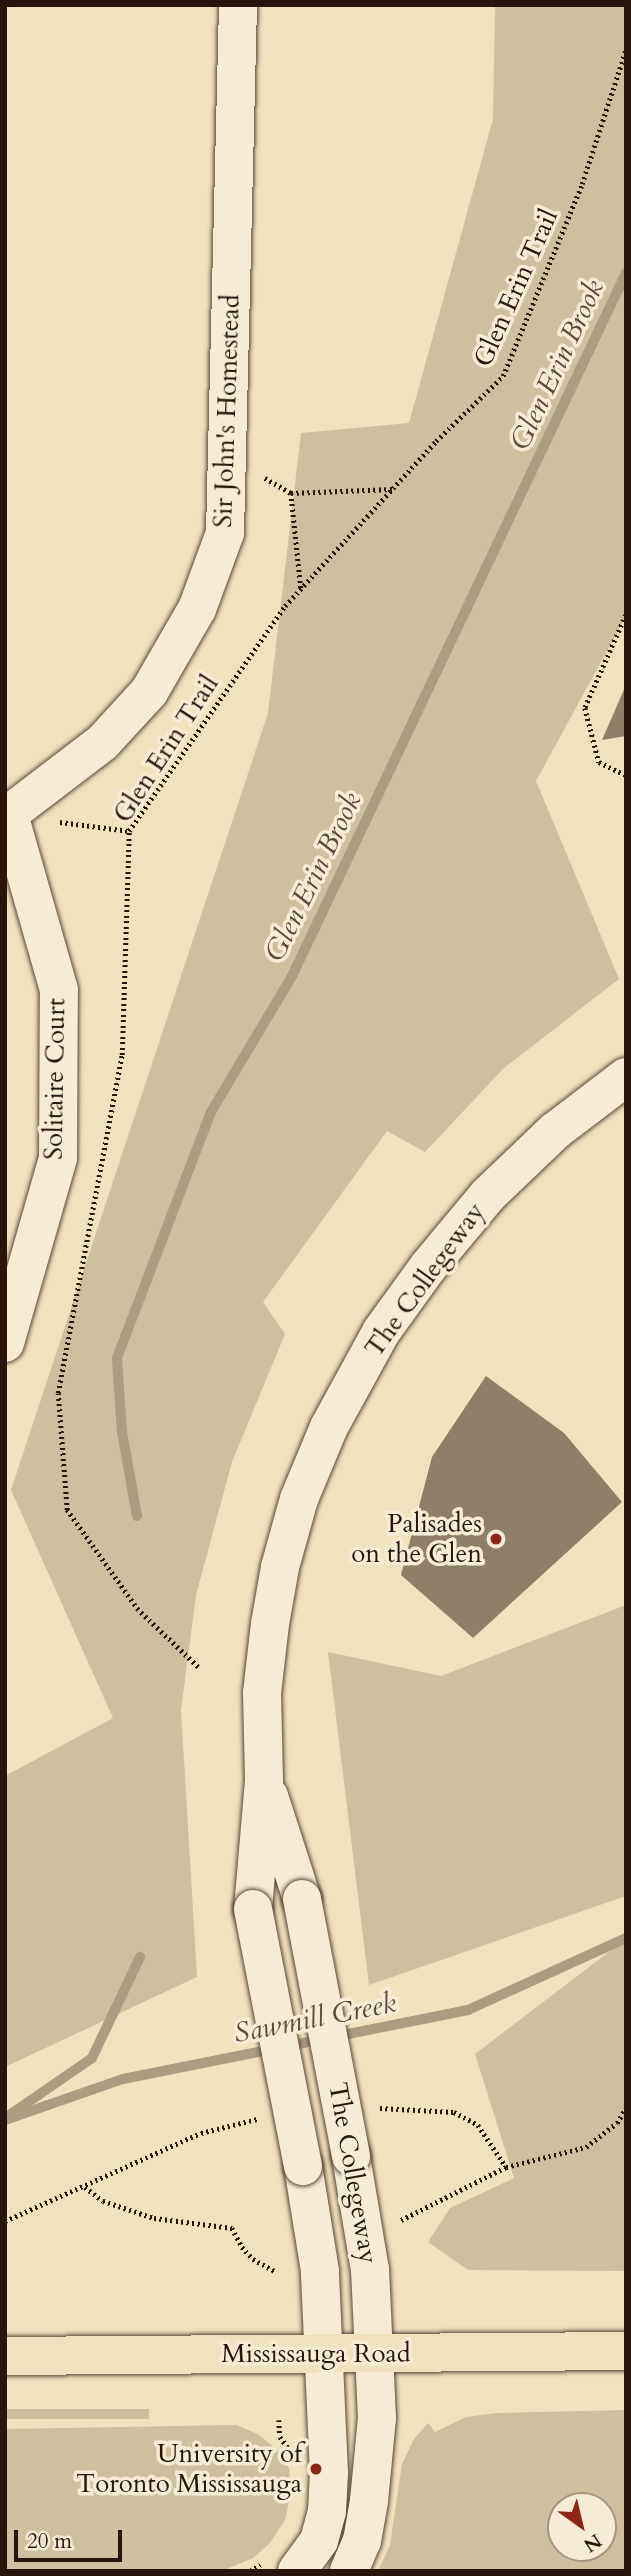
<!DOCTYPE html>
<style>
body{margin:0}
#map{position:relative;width:631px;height:2576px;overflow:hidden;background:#f0e2bc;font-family:Cardo,serif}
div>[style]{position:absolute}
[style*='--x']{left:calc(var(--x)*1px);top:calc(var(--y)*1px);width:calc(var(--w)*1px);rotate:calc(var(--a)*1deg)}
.green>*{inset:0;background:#cebf9e;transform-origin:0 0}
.stream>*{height:10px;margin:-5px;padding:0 5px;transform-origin:5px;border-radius:5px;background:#ac9c80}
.building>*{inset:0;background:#907f67}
.path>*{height:4.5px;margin-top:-2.25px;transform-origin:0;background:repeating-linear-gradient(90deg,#27140b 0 2px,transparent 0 5.5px)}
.roads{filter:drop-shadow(0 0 2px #594837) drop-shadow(0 0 2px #594837)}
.minor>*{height:38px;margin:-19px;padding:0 19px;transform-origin:19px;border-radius:19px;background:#f5ecd3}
.major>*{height:38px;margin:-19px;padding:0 19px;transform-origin:19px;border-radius:19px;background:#f0e2bc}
.bridges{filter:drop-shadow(0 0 2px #594837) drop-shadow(0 0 2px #594837)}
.minor-bridge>*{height:38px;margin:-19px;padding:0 19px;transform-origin:19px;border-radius:19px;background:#f5ecd3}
.dots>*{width:19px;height:19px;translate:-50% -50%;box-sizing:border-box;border:4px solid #f5ecd3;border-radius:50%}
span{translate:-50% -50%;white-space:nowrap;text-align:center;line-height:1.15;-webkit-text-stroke:7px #f5ecd3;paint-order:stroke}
.street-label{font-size:26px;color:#27140b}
.poi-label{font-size:26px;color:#27140b}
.right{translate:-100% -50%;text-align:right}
.water-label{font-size:28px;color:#5c4a3a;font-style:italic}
.frame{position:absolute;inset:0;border:7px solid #27140b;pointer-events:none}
.north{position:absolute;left:547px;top:2492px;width:70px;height:70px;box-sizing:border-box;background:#f5ecd3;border:2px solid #a39683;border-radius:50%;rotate:146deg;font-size:19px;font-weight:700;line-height:28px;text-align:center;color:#27140b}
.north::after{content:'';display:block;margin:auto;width:24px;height:32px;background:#8f2418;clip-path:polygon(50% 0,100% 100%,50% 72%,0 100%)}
.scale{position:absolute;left:14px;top:2530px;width:108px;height:32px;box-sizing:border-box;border:4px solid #27140b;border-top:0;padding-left:9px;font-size:21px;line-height:24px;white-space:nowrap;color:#27140b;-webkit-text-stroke:5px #f5ecd3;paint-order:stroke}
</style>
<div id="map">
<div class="green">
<i style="clip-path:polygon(495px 5px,626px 5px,626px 616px,536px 781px,619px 979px,504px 1068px,425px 1152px,387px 1131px,263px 1302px,285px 1334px,232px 1462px,196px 1595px,181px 1710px,197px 1977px,5px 2067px,5px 1776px,113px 1718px,11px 1490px,268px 713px,301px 433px,409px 423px,493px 119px)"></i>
<i style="clip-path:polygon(626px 1605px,626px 1896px,369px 1985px,328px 1652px,441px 1676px)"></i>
<i style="clip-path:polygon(626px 1939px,626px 2271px,468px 2270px,428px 2242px,450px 2208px,514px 2178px,475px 2054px)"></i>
<i style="left:149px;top:2409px;width:10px;height:144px;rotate:90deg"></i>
<i style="clip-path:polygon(evenodd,626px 2410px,626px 2571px,378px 2571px,390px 2545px,402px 2464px,414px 2439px,428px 2423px,435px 2432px,466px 2417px,497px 2413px,626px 2410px,603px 2506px,603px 2548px,561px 2548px,561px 2506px,603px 2506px)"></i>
<i style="clip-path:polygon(236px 2425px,258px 2434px,275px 2448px,289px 2468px,291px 2493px,285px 2520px,270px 2543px,253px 2558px,222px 2571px,5px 2571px,5px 2429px)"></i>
</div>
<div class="stream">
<i style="--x:137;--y:1516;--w:85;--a:-100.1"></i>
<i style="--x:122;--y:1432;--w:74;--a:-93.9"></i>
<i style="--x:117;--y:1358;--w:263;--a:-69.1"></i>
<i style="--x:211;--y:1112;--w:158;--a:-59.2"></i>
<i style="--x:292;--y:976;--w:778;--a:-64.59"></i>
<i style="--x:8;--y:2116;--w:102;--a:-34.6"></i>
<i style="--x:92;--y:2058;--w:112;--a:-64.6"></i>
<i style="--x:5;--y:2120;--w:125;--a:-19.2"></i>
<i style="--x:123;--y:2079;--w:352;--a:-11.3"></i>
<i style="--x:468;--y:2010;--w:174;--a:-24.5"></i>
</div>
<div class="building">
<i style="clip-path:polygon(626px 685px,626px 736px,602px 740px)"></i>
<i style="clip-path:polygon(486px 1376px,564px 1433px,622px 1502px,473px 1638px,401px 1575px,432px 1457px)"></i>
</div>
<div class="path">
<i style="--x:265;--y:478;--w:30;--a:30"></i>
<i style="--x:291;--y:493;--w:101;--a:-2.3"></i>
<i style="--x:291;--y:493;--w:96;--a:84"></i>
<i style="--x:626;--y:615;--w:102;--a:113.8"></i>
<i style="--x:585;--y:708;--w:56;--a:75.5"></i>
<i style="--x:599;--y:762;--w:30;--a:26"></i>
<i style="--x:60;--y:822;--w:70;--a:7.4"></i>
<i style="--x:198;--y:1667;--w:83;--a:-136.5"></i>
<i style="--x:138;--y:1610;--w:123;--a:-125.4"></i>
<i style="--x:67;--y:1510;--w:117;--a:-94.4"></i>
<i style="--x:58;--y:1393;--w:344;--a:-79.3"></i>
<i style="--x:122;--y:1055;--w:224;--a:-88.2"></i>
<i style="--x:129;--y:831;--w:274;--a:-55.3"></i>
<i style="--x:285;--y:606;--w:224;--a:-47.5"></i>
<i style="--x:436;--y:441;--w:93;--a:-44.1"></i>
<i style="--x:503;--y:376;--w:208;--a:-67.6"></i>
<i style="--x:582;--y:184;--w:142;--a:-71.9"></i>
<i style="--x:380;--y:2108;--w:74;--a:3.1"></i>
<i style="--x:454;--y:2112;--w:27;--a:28"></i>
<i style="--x:478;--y:2125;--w:50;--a:56.3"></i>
<i style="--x:85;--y:2187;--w:23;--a:38"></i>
<i style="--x:103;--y:2201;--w:54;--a:18.4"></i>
<i style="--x:154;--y:2218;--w:79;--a:7.3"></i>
<i style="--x:232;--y:2228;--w:21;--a:62"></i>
<i style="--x:242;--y:2247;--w:16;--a:47"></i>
<i style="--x:253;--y:2259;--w:26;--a:29"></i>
<i style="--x:401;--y:2220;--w:118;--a:-26.8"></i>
<i style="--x:506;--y:2167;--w:82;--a:-14"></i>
<i style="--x:586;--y:2147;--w:39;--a:-38"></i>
<i style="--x:617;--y:2123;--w:17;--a:-59"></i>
<i style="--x:5;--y:2221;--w:215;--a:-24.2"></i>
<i style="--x:201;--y:2133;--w:58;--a:-14"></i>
<i style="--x:279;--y:2420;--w:17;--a:87"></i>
<i style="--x:280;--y:2437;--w:16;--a:52"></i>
<i style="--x:250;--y:2571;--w:12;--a:-31"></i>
</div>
<div class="roads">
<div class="minor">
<i style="--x:5;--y:817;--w:123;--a:-37.4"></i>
<i style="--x:103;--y:742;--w:68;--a:-47.4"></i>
<i style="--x:149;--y:692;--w:96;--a:-60"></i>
<i style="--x:197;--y:609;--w:81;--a:-69.8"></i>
<i style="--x:225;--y:533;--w:528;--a:-88.59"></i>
<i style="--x:5;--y:1343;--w:192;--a:-74"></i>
<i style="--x:58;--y:1158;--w:168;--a:-89.7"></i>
<i style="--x:59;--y:990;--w:182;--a:-105.9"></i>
<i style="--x:269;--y:1796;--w:108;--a:72.2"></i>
<i style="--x:253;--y:1909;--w:129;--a:-85.1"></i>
<i style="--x:264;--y:1780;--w:87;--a:-91.3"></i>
<i style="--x:262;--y:1693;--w:69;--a:-83.4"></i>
<i style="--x:270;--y:1624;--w:58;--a:-80"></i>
<i style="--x:280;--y:1567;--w:71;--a:-74.4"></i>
<i style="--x:299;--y:1499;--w:78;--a:-67.4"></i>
<i style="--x:329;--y:1427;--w:108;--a:-61.3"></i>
<i style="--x:381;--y:1332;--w:80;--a:-54.1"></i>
<i style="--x:428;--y:1267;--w:94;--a:-50.2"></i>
<i style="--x:488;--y:1195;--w:93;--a:-43.7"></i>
<i style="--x:555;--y:1131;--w:89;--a:-37.3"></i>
<i style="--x:297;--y:2571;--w:37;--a:-54"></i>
<i style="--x:319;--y:2541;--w:31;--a:-75"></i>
<i style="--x:327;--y:2511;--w:38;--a:-87"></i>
<i style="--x:329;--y:2473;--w:202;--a:-92.6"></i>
<i style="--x:320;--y:2271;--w:106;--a:-99.2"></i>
<i style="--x:349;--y:2571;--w:33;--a:-67"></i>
<i style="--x:362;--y:2541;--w:41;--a:-80.1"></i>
<i style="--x:369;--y:2501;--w:83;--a:-84.5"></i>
<i style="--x:377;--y:2418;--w:148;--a:-92.7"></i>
<i style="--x:370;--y:2270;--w:116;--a:-99.5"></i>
</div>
<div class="major">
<i style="--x:5;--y:2356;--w:621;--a:-0.46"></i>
</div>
</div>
<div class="bridges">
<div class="minor-bridge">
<i style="--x:302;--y:1899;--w:262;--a:79.2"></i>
<i style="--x:253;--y:1909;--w:262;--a:79"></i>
</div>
</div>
<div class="dots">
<i style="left:496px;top:1539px;background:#8f2418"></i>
<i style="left:316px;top:2469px;background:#8f2418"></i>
</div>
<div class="street-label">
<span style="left:516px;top:288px;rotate:-66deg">Glen Erin Trail</span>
<span style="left:227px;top:411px;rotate:-88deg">Sir John's Homestead</span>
<span style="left:166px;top:749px;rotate:-57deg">Glen Erin Trail</span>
<span style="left:55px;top:1079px;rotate:-89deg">Solitaire Court</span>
<span style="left:425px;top:1280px;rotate:-54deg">The Collegeway</span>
<span style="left:353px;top:2173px;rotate:80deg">The Collegeway</span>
<span style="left:316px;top:2354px">Mississauga Road</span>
</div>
<div class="poi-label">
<span class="right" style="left:482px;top:1539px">Palisades<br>on the Glen</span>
<span class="right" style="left:302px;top:2469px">University of<br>Toronto Mississauga</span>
</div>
<div class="water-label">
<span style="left:557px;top:365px;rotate:-65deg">Glen Erin Brook</span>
<span style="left:313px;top:877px;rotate:-64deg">Glen Erin Brook</span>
<span style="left:315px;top:2018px;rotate:-11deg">Sawmill Creek</span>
</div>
<div class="frame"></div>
<div class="north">N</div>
<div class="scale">20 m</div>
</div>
